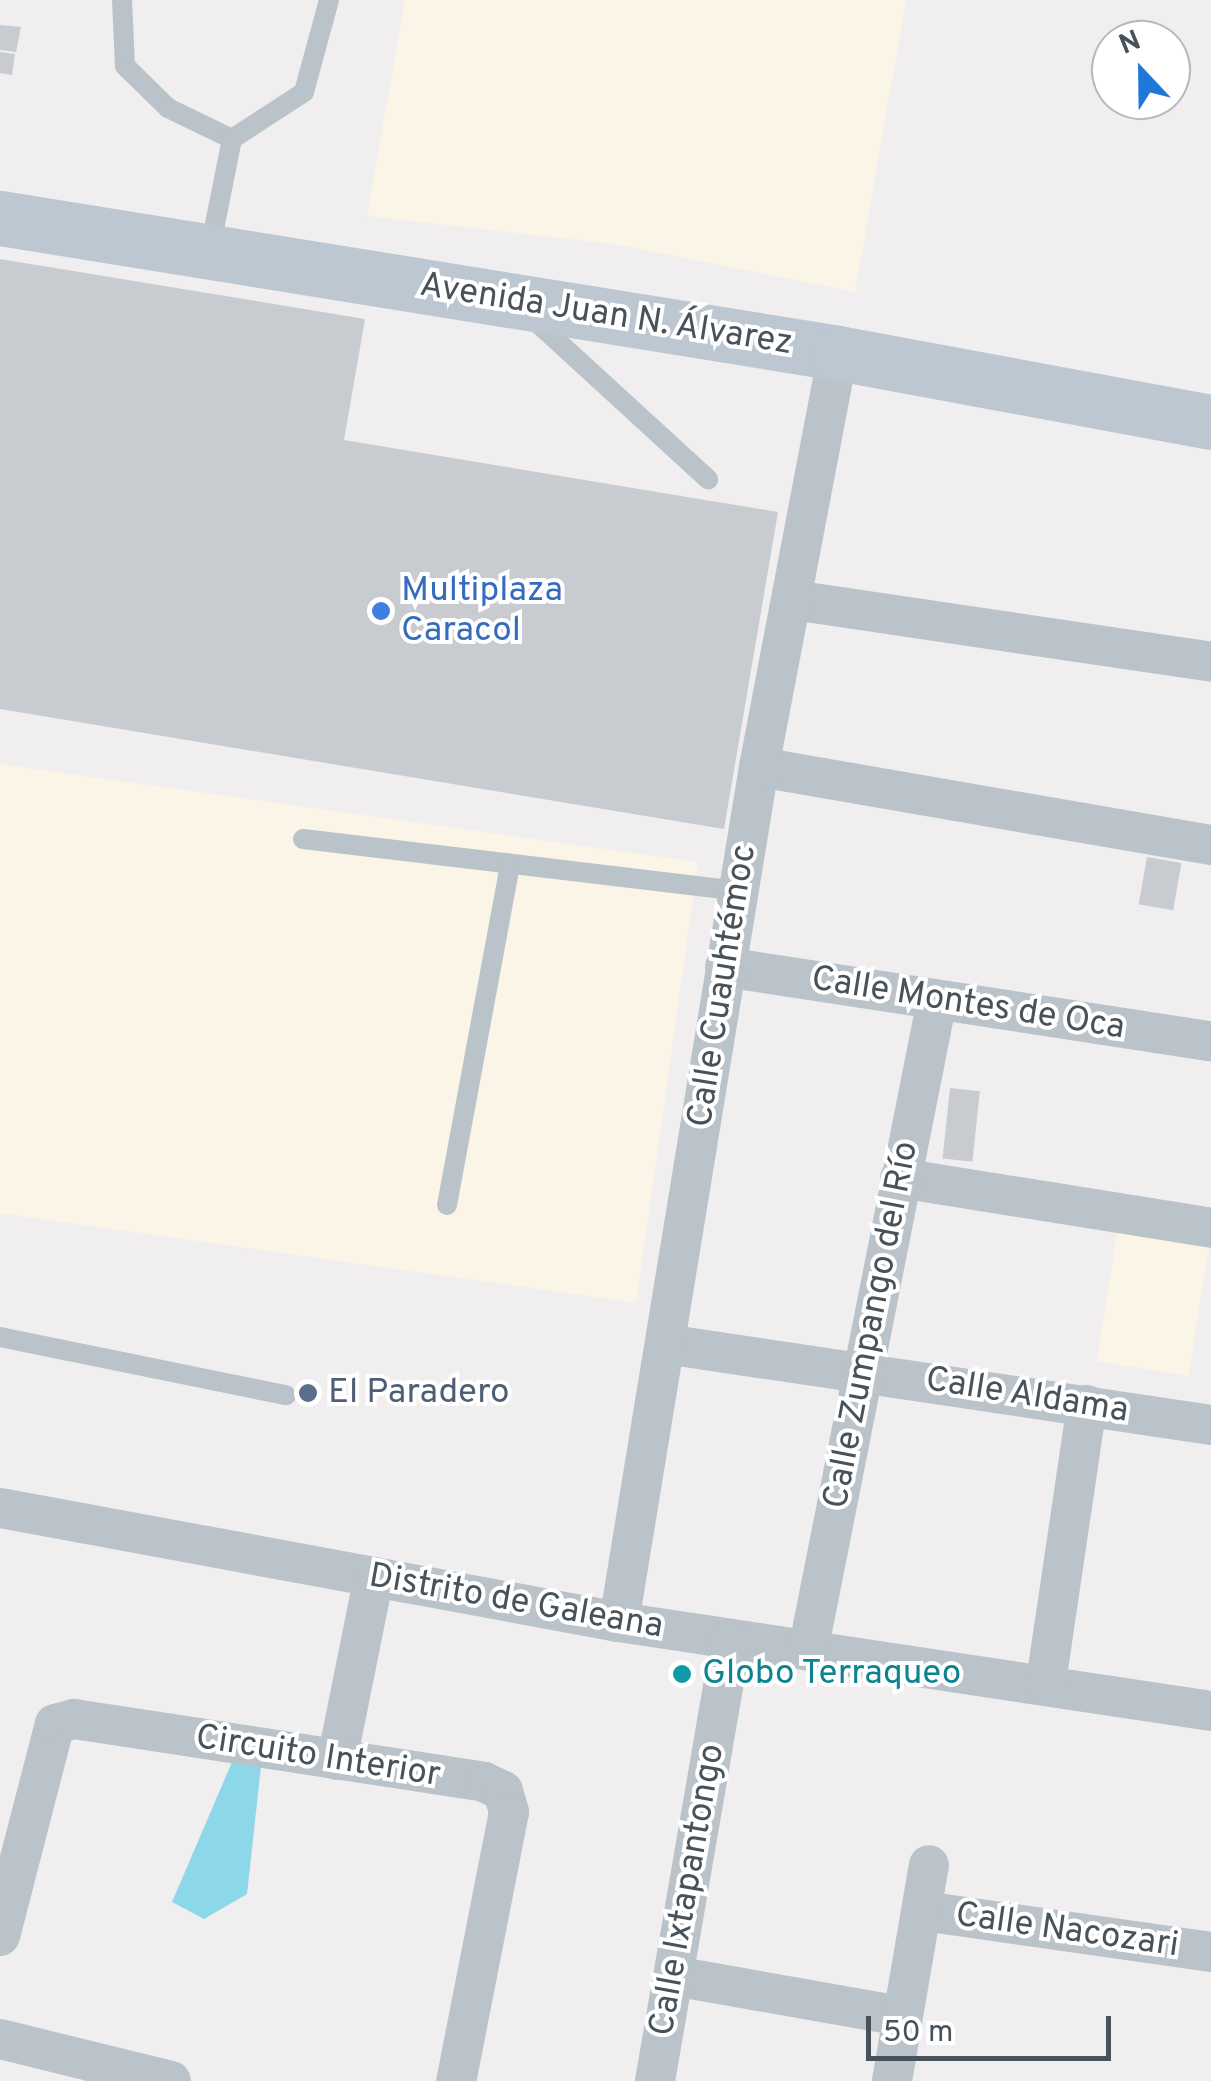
<!DOCTYPE html>
<meta charset="utf-8">
<style>
body{margin:0}
#map{position:relative;width:1211px;height:2081px;overflow:hidden;background:#f0eeee;font-family:Overpass,sans-serif}
div>[style]{position:absolute}
[style*='--x']{left:calc(var(--x)*1px);top:calc(var(--y)*1px);width:calc(var(--w)*1px);rotate:calc(var(--a)*1deg)}
.commercial>*{inset:0;background:#fbf5e7;transform-origin:0 0}
.water>*{inset:0;background:#8cd8e8}
.building>*{inset:0;background:#c8cbd0;transform-origin:0 0}
.service>*{height:20px;margin:-10px;padding:0 10px;transform-origin:10px;border-radius:10px;background:#bac3ca}
.minor>*{height:40px;margin:-20px;padding:0 20px;transform-origin:20px;border-radius:20px;background:#bac3ca}
.secondary>*{height:55px;margin:-27.5px;padding:0 27.5px;transform-origin:27.5px;border-radius:27.5px;background:#bcc7d1}
.dots>*{width:28px;height:28px;translate:-50% -50%;box-sizing:border-box;border:5px solid #fff;border-radius:50%}
span{translate:-50% -50%;white-space:nowrap;text-align:center;line-height:1.15;-webkit-text-stroke:8px #fff;paint-order:stroke}
.street-label{font-size:35px;color:#47525a}
.shop-label{font-size:35px;color:#366cbe}
.left{translate:0 -50%;text-align:left}
.service-label{font-size:35px;color:#4e5e75}
.culture-label{font-size:35px;color:#0d838f}
.north{position:absolute;left:1091px;top:20px;width:100px;height:100px;box-sizing:border-box;background:#fff;border:2px solid #b5babd;border-radius:50%;rotate:338deg;font-size:28px;font-weight:700;line-height:40px;text-align:center;color:#47525a}
.north::after{content:'';display:block;margin:auto;width:35px;height:45px;background:#1f77d9;clip-path:polygon(50% 0,100% 100%,50% 72%,0 100%)}
.scale{position:absolute;left:866px;top:2016px;width:245px;height:45px;box-sizing:border-box;border:5px solid #47525a;border-top:0;padding-left:12px;font-size:30px;line-height:35px;white-space:nowrap;color:#47525a;-webkit-text-stroke:8px #fff;paint-order:stroke}
</style>
<div id="map">
<div class="commercial">
<i style="clip-path:polygon(405px 0,906px 0,855px 292px,613px 244px,367px 216px)"></i>
<i style="left:0;top:764px;width:705px;height:445px;rotate:8deg"></i>
<i style="left:1119px;top:1220px;width:93px;height:143px;rotate:9deg"></i>
</div>
<div class="water">
<i style="clip-path:polygon(238px 1748px,262px 1757px,247px 1894px,204px 1919px,172px 1902px)"></i>
</div>
<div class="building">
<i style="clip-path:polygon(0 25px,21px 27px,16px 52px,0 50px)"></i>
<i style="clip-path:polygon(0 52px,15px 54px,12px 75px,0 73px)"></i>
<i style="clip-path:polygon(0 259px,365px 319px,344px 440px,778px 512px,724px 829px,0 709px)"></i>
<i style="left:1147px;top:857px;width:35px;height:48px;rotate:10deg"></i>
<i style="left:950px;top:1088px;width:30px;height:71px;rotate:6deg"></i>
</div>
<div class="service">
<i style="--x:122;--y:0;--w:66;--a:87.4"></i>
<i style="--x:125;--y:66;--w:60;--a:44.3"></i>
<i style="--x:168;--y:108;--w:71;--a:25.8"></i>
<i style="--x:210;--y:249;--w:112;--a:-78.7"></i>
<i style="--x:232;--y:139;--w:86;--a:-33.1"></i>
<i style="--x:304;--y:92;--w:95;--a:-74.8"></i>
<i style="--x:532;--y:318;--w:239;--a:42.5"></i>
<i style="--x:303;--y:839;--w:438;--a:6.8"></i>
<i style="--x:447;--y:1205;--w:347;--a:-79.5"></i>
<i style="--x:0;--y:1337;--w:292;--a:11.5"></i>
</div>
<div class="minor">
<i style="--x:793;--y:600;--w:423;--a:8.4"></i>
<i style="--x:759;--y:767;--w:459;--a:9.8"></i>
<i style="--x:725;--y:967;--w:492;--a:8.7"></i>
<i style="--x:900;--y:1178;--w:315;--a:9.1"></i>
<i style="--x:665;--y:1344;--w:552;--a:8.44"></i>
<i style="--x:0;--y:1508;--w:629;--a:10.44"></i>
<i style="--x:619;--y:1622;--w:599;--a:8.55"></i>
<i style="--x:619;--y:1622;--w:866;--a:-80.7"></i>
<i style="--x:759;--y:767;--w:421;--a:-79.2"></i>
<i style="--x:808;--y:1651;--w:664;--a:-78.79"></i>
<i style="--x:1046;--y:1682;--w:280;--a:-81.6"></i>
<i style="--x:337;--y:1760;--w:187;--a:-78.6"></i>
<i style="--x:923;--y:1911;--w:291;--a:8.1"></i>
<i style="--x:0;--y:1936;--w:219;--a:-75.5"></i>
<i style="--x:55;--y:1724;--w:20;--a:-15"></i>
<i style="--x:74;--y:1719;--w:415;--a:8.7"></i>
<i style="--x:484;--y:1782;--w:21;--a:25"></i>
<i style="--x:503;--y:1791;--w:22;--a:74"></i>
<i style="--x:509;--y:1812;--w:274;--a:101.1"></i>
<i style="--x:674;--y:1976;--w:231;--a:10"></i>
<i style="--x:0;--y:2039;--w:176;--a:13.8"></i>
<i style="--x:655;--y:2081;--w:447;--a:-80.2"></i>
<i style="--x:892;--y:2081;--w:219;--a:-80.3"></i>
</div>
<div class="secondary">
<i style="--x:0;--y:218;--w:849;--a:9.15"></i>
<i style="--x:838;--y:353;--w:379;--a:10.5"></i>
</div>
<div class="dots">
<i style="left:381px;top:611px;background:#3f7fe0"></i>
<i style="left:308px;top:1393px;background:#5c6f8a"></i>
<i style="left:682px;top:1674px;background:#0f9aa8"></i>
</div>
<div class="street-label">
<span style="left:606px;top:315px;rotate:9deg">Avenida Juan N. Álvarez</span>
<span style="left:723px;top:986px;rotate:-81deg">Calle Cuauhtémoc</span>
<span style="left:968px;top:1004px;rotate:9deg">Calle Montes de Oca</span>
<span style="left:872px;top:1325px;rotate:-79deg">Calle Zumpango del Río</span>
<span style="left:1027px;top:1396px;rotate:9deg">Calle Aldama</span>
<span style="left:516px;top:1602px;rotate:10deg">Distrito de Galeana</span>
<span style="left:318px;top:1757px;rotate:9deg">Circuito Interior</span>
<span style="left:688px;top:1890px;rotate:-80deg">Calle Ixtapantongo</span>
<span style="left:1067px;top:1931px;rotate:8deg">Calle Nacozari</span>
</div>
<div class="shop-label">
<span class="left" style="left:401px;top:611px">Multiplaza<br>Caracol</span>
</div>
<div class="service-label">
<span class="left" style="left:328px;top:1393px">El Paradero</span>
</div>
<div class="culture-label">
<span class="left" style="left:702px;top:1674px">Globo Terraqueo</span>
</div>
<div class="north">N</div>
<div class="scale">50 m</div>
</div>
